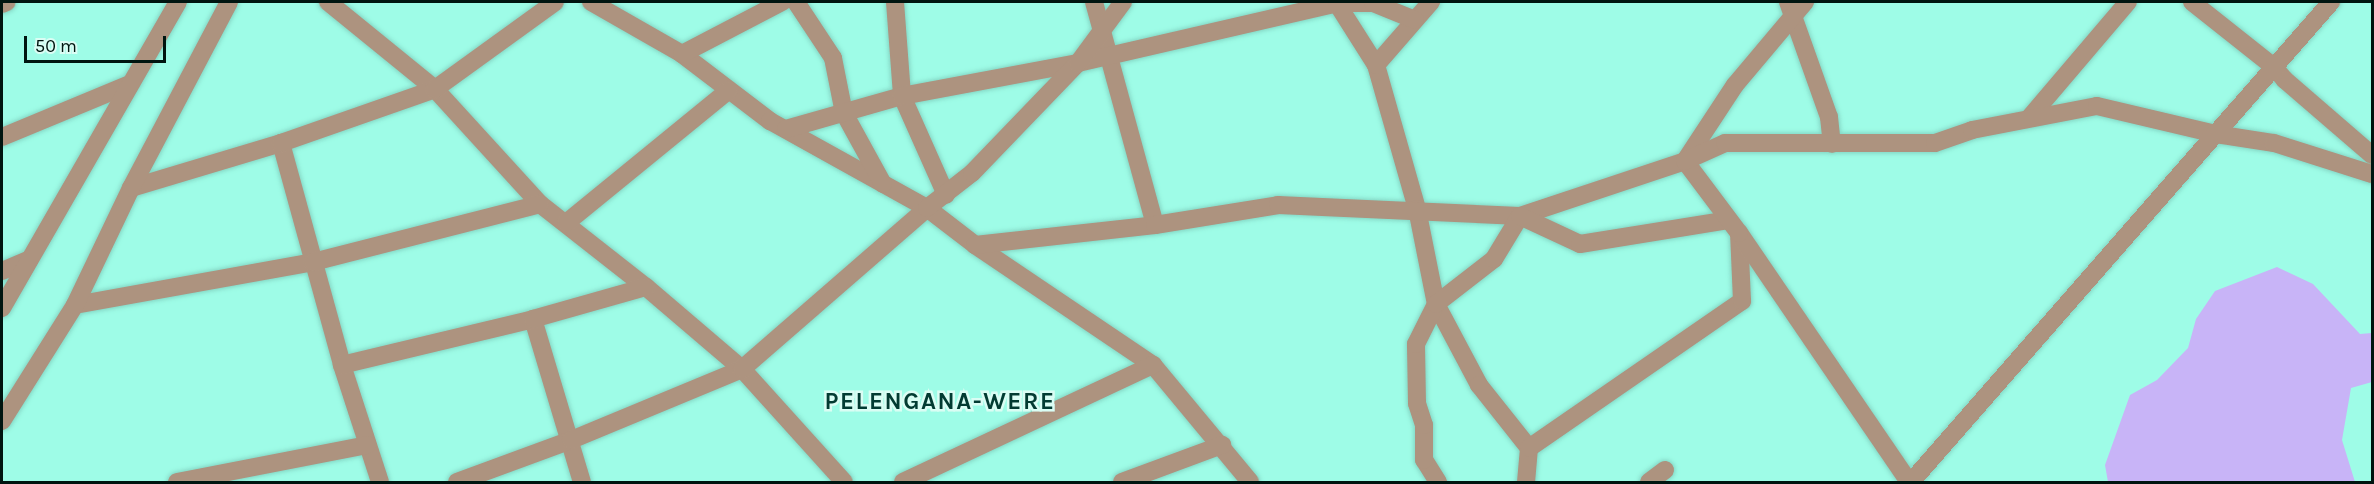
<!DOCTYPE html>
<style>
body{margin:0}
#map{position:relative;width:2374px;height:484px;overflow:hidden;background:#9efce7;font-family:Karla,sans-serif}
div>[style]{position:absolute}
[style*='--x']{left:calc(var(--x)*1px);top:calc(var(--y)*1px);width:calc(var(--w)*1px);rotate:calc(var(--a)*1deg)}
.water>*{inset:0;background:#c8b4f7}
.roads{filter:drop-shadow(0 0 2px #85d7c5) drop-shadow(0 0 2px #85d7c5)}
.minor>*{height:18px;margin:-9px;padding:0 9px;transform-origin:9px;border-radius:9px;background:#ad937f}
span{translate:-50% -50%;white-space:nowrap;text-align:center;line-height:1.15;-webkit-text-stroke:5px #dafdf4;paint-order:stroke}
.district-label{font-size:24px;color:#023b32;font-weight:700;letter-spacing:1.5px}
.frame{position:absolute;inset:0;border:3px solid #001510;pointer-events:none}
.scale{position:absolute;left:24px;top:36px;width:142px;height:27px;box-sizing:border-box;border:3px solid #001510;border-top:0;padding-left:8px;font-size:18px;line-height:21px;white-space:nowrap;color:#001510;-webkit-text-stroke:4px #dafdf4;paint-order:stroke}
</style>
<div id="map">
<div class="water">
<i style="clip-path:polygon(2277px 267px,2313px 284px,2360px 334px,2372px 333px,2372px 382px,2351px 388px,2342px 440px,2355px 482px,2108px 482px,2105px 465px,2130px 395px,2157px 380px,2188px 348px,2196px 319px,2215px 291px)"></i>
</div>
<div class="roads">
<div class="minor">
<i style="--x:328;--y:2;--w:138;--a:39.1"></i>
<i style="--x:435;--y:89;--w:156;--a:47.6"></i>
<i style="--x:540;--y:204;--w:135;--a:38.1"></i>
<i style="--x:646;--y:287;--w:126;--a:40.5"></i>
<i style="--x:742;--y:369;--w:152;--a:47.9"></i>
<i style="--x:591;--y:2;--w:105;--a:29.7"></i>
<i style="--x:682;--y:54;--w:111;--a:37.3"></i>
<i style="--x:770;--y:121;--w:179;--a:29"></i>
<i style="--x:927;--y:208;--w:61;--a:37.6"></i>
<i style="--x:975;--y:245;--w:215;--a:34"></i>
<i style="--x:1153;--y:365;--w:152;--a:50.3"></i>
<i style="--x:796;--y:2;--w:67;--a:56.5"></i>
<i style="--x:833;--y:58;--w:56;--a:78.7"></i>
<i style="--x:844;--y:113;--w:81;--a:61.2"></i>
<i style="--x:895;--y:2;--w:94;--a:85.7"></i>
<i style="--x:902;--y:96;--w:108;--a:66"></i>
<i style="--x:1094;--y:2;--w:231;--a:74.7"></i>
<i style="--x:1336;--y:2;--w:75;--a:57.6"></i>
<i style="--x:1376;--y:65;--w:150;--a:74.1"></i>
<i style="--x:1417;--y:209;--w:97;--a:78.7"></i>
<i style="--x:1436;--y:304;--w:92;--a:62"></i>
<i style="--x:1479;--y:385;--w:80;--a:51.6"></i>
<i style="--x:1529;--y:448;--w:34;--a:95"></i>
<i style="--x:1788;--y:2;--w:122;--a:70.4"></i>
<i style="--x:1829;--y:117;--w:27;--a:84"></i>
<i style="--x:2192;--y:2;--w:105;--a:38.4"></i>
<i style="--x:2274;--y:67;--w:17;--a:50"></i>
<i style="--x:2285;--y:80;--w:115;--a:40.8"></i>
<i style="--x:2;--y:4;--w:5;--a:-22"></i>
<i style="--x:682;--y:54;--w:113;--a:-27.5"></i>
<i style="--x:1376;--y:65;--w:84;--a:-48.9"></i>
<i style="--x:2030;--y:117;--w:151;--a:-49.6"></i>
<i style="--x:786;--y:129;--w:121;--a:-15.9"></i>
<i style="--x:902;--y:96;--w:179;--a:-10.6"></i>
<i style="--x:1078;--y:63;--w:266;--a:-13"></i>
<i style="--x:1337;--y:3;--w:36;--a:0"></i>
<i style="--x:1373;--y:3;--w:45;--a:22"></i>
<i style="--x:2;--y:137;--w:139;--a:-22.5"></i>
<i style="--x:281;--y:143;--w:230;--a:74.6"></i>
<i style="--x:342;--y:365;--w:123;--a:72"></i>
<i style="--x:131;--y:188;--w:157;--a:-16.7"></i>
<i style="--x:281;--y:143;--w:163;--a:-19.3"></i>
<i style="--x:435;--y:89;--w:148;--a:-35.9"></i>
<i style="--x:566;--y:223;--w:210;--a:-39.2"></i>
<i style="--x:975;--y:245;--w:181;--a:-6.3"></i>
<i style="--x:1155;--y:225;--w:125;--a:-9.2"></i>
<i style="--x:1278;--y:205;--w:242;--a:2.6"></i>
<i style="--x:1520;--y:216;--w:174;--a:-18.4"></i>
<i style="--x:1685;--y:161;--w:91;--a:-56.7"></i>
<i style="--x:1735;--y:85;--w:109;--a:-49.9"></i>
<i style="--x:2;--y:271;--w:30;--a:-23"></i>
<i style="--x:75;--y:305;--w:242;--a:-10.2"></i>
<i style="--x:313;--y:262;--w:234;--a:-14.3"></i>
<i style="--x:2;--y:308;--w:353;--a:-60.1"></i>
<i style="--x:533;--y:319;--w:170;--a:73.3"></i>
<i style="--x:342;--y:365;--w:196;--a:-13.5"></i>
<i style="--x:533;--y:319;--w:117;--a:-15.8"></i>
<i style="--x:2;--y:421;--w:137;--a:-57.8"></i>
<i style="--x:75;--y:305;--w:130;--a:-64.4"></i>
<i style="--x:131;--y:188;--w:210;--a:-62.2"></i>
<i style="--x:1529;--y:448;--w:259;--a:-34.6"></i>
<i style="--x:1742;--y:301;--w:68;--a:-92.5"></i>
<i style="--x:177;--y:482;--w:194;--a:-11"></i>
<i style="--x:457;--y:482;--w:121;--a:-20.2"></i>
<i style="--x:571;--y:440;--w:185;--a:-22.5"></i>
<i style="--x:742;--y:369;--w:245;--a:-41"></i>
<i style="--x:927;--y:208;--w:57;--a:-37.9"></i>
<i style="--x:972;--y:173;--w:153;--a:-46.1"></i>
<i style="--x:1078;--y:63;--w:76;--a:-53.6"></i>
<i style="--x:903;--y:482;--w:276;--a:-25.1"></i>
<i style="--x:1122;--y:482;--w:107;--a:-20.3"></i>
<i style="--x:1438;--y:482;--w:26;--a:-122"></i>
<i style="--x:1424;--y:460;--w:35;--a:-90"></i>
<i style="--x:1424;--y:425;--w:23;--a:-108"></i>
<i style="--x:1417;--y:403;--w:59;--a:-91"></i>
<i style="--x:1416;--y:344;--w:45;--a:-63.4"></i>
<i style="--x:1436;--y:304;--w:73;--a:-37.8"></i>
<i style="--x:1494;--y:259;--w:50;--a:-58.8"></i>
<i style="--x:1520;--y:216;--w:66;--a:25"></i>
<i style="--x:1580;--y:244;--w:150;--a:-9.2"></i>
<i style="--x:1649;--y:482;--w:20;--a:-37"></i>
<i style="--x:1909;--y:482;--w:301;--a:-124.3"></i>
<i style="--x:1739;--y:233;--w:90;--a:-126.9"></i>
<i style="--x:1685;--y:161;--w:44;--a:-24.2"></i>
<i style="--x:1725;--y:143;--w:210;--a:0"></i>
<i style="--x:1935;--y:143;--w:39;--a:-19"></i>
<i style="--x:1972;--y:130;--w:127;--a:-10.9"></i>
<i style="--x:2097;--y:106;--w:121;--a:13.3"></i>
<i style="--x:2215;--y:134;--w:60;--a:8.7"></i>
<i style="--x:2274;--y:143;--w:103;--a:17.6"></i>
<i style="--x:1911;--y:482;--w:638;--a:-48.81"></i>
</div>
</div>
<div class="district-label">
<span style="left:940px;top:402px">PELENGANA-WERE</span>
</div>
<div class="frame"></div>
<div class="scale">50 m</div>
</div>
